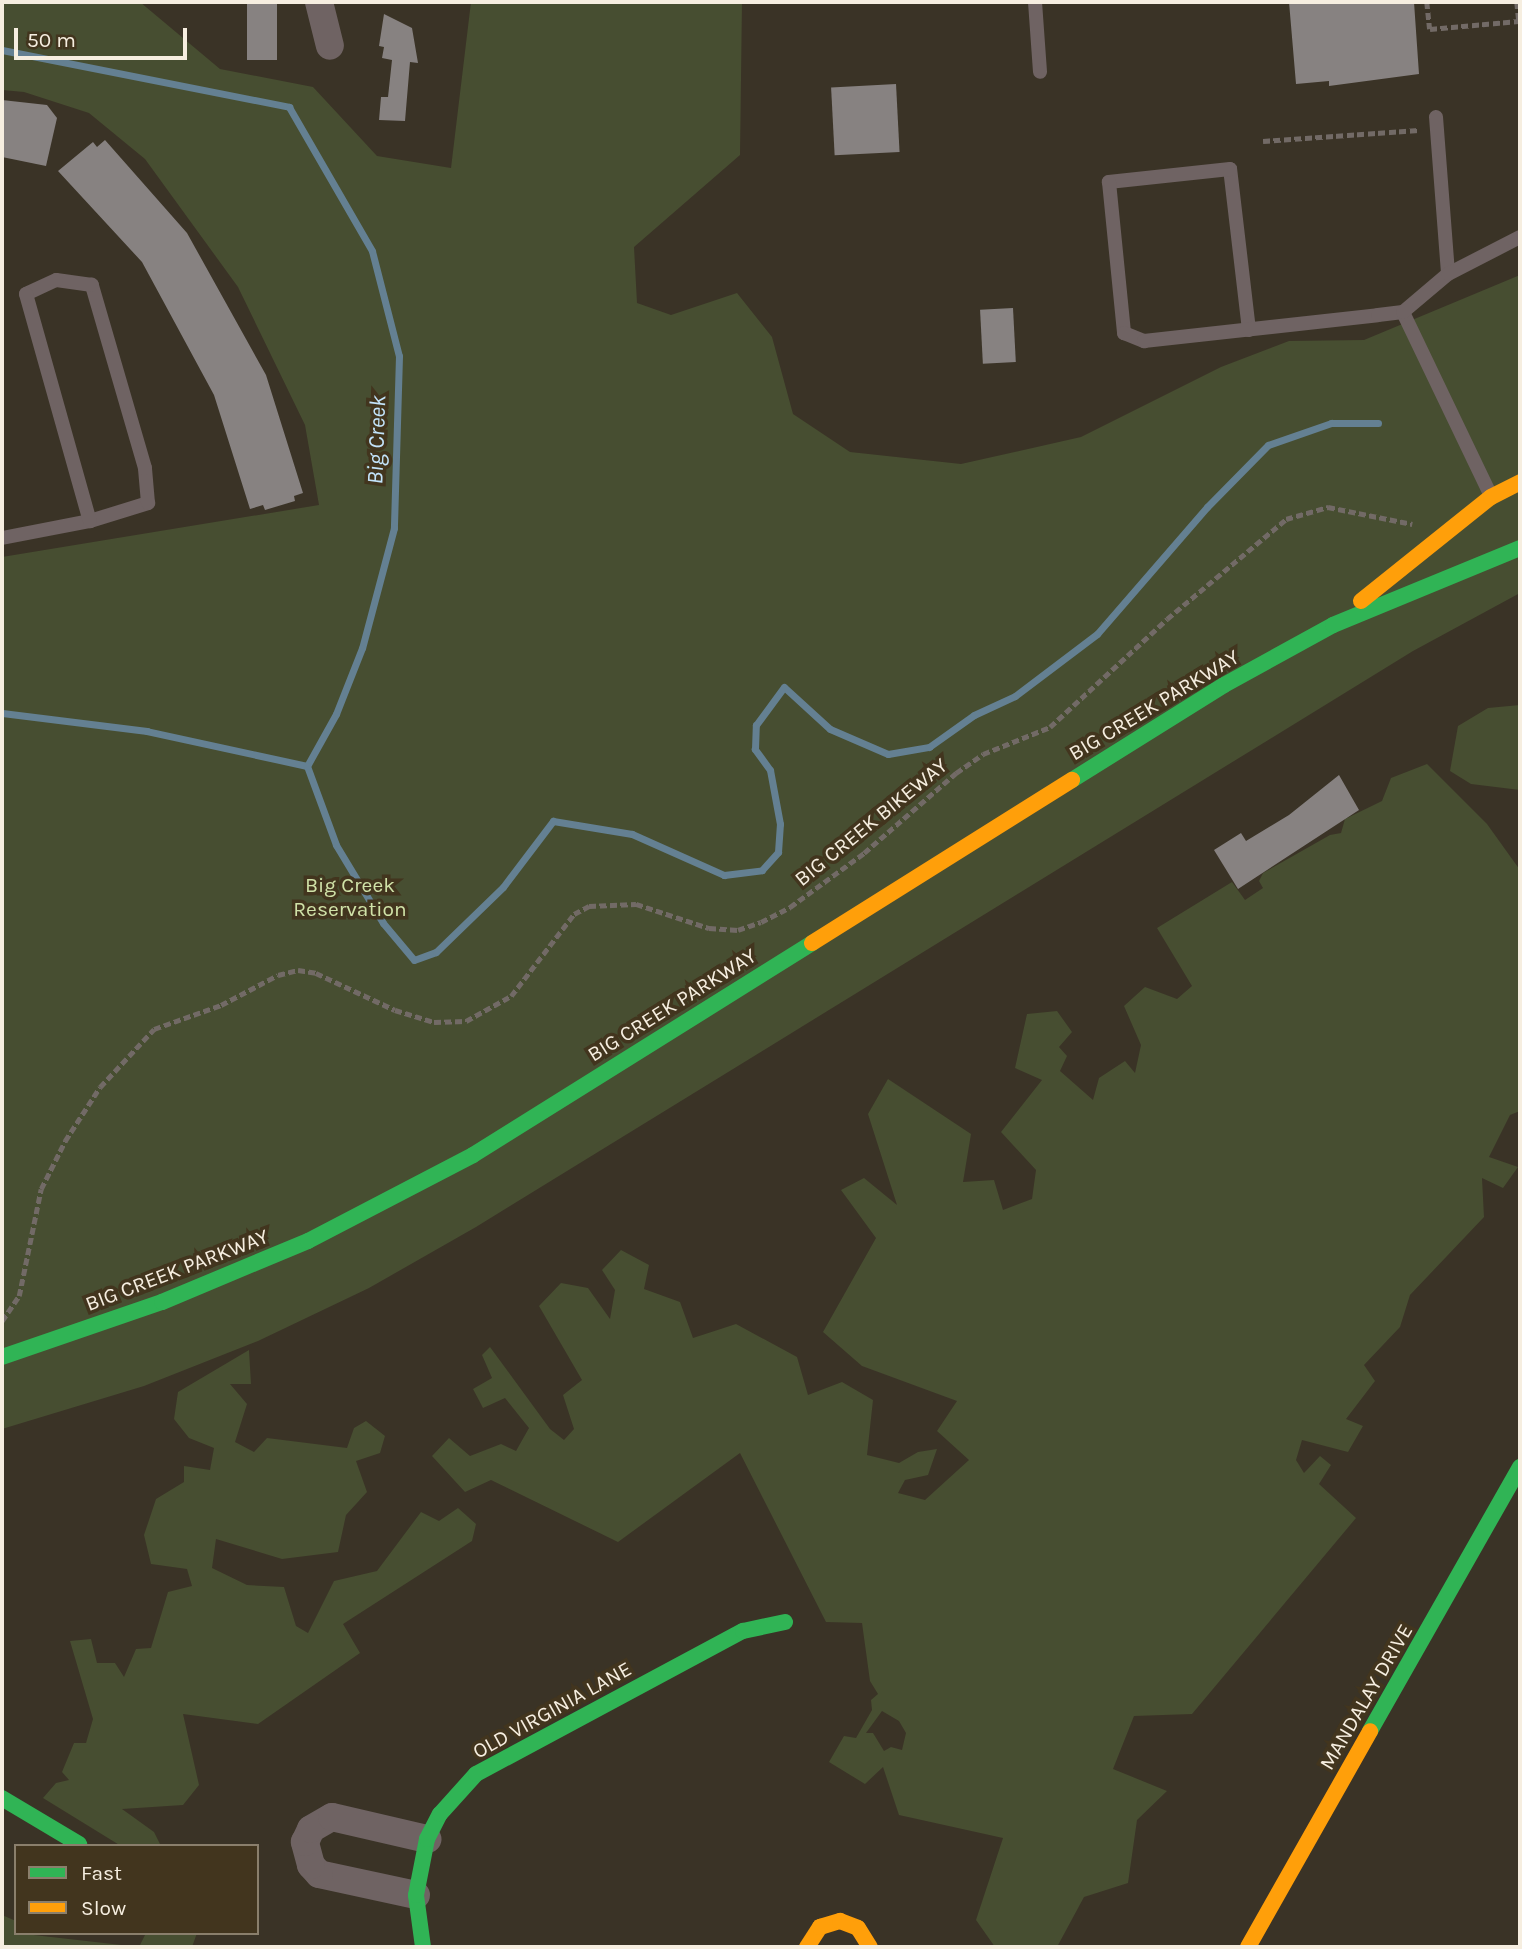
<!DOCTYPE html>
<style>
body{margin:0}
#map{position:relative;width:1522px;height:1949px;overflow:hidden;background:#3a3326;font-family:Karla,sans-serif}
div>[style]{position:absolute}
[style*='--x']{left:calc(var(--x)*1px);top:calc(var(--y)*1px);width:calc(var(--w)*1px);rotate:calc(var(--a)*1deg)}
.green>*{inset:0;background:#474e31}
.stream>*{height:7px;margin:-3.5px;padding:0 3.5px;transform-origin:3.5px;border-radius:3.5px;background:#648092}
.building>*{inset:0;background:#878281;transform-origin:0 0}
.path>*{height:4.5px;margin-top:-2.25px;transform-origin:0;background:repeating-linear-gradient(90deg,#726a66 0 7px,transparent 0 10.5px)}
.lane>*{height:14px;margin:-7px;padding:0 7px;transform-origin:7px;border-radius:7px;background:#6f6363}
.street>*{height:28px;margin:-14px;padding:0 14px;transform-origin:14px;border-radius:14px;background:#6f6363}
.fast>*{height:16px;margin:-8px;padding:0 8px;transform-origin:8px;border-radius:8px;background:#30b455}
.slow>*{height:16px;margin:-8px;padding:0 8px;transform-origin:8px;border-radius:8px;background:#ff9f0a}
span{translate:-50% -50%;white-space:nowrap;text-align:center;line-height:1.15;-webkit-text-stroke:7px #42351e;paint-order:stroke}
.street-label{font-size:21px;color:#f6eee0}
.park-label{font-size:21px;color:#d0e2a8}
.water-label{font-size:23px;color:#c3e4fb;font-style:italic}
.frame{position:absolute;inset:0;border:4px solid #f6eee0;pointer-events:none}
.legend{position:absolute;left:14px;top:1844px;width:245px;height:91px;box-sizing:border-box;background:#42351e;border:2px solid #8a7f6c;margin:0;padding:9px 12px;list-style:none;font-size:21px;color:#f6eee0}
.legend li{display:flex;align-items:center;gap:14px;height:35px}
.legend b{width:35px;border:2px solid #8a7f6c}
.scale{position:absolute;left:14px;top:28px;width:173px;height:32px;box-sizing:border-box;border:4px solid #f6eee0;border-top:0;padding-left:9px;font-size:21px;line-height:24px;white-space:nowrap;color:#f6eee0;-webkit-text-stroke:5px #42351e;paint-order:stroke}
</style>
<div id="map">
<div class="green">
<i style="clip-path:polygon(2px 2px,140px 2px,220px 69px,313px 87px,377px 156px,451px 168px,471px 2px,742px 2px,740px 155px,634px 247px,637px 303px,671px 315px,737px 293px,772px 337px,793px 414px,850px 452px,961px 464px,1081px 437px,1221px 367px,1289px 341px,1364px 340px,1520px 275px,1520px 593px,1413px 651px,476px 1227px,369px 1288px,258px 1341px,144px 1386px,2px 1429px,2px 557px,319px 505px,305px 425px,238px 287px,145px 159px,89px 113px,24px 92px,2px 90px)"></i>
<i style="clip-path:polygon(1520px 705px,1520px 790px,1471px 784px,1450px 771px,1458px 726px,1488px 708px)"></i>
<i style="clip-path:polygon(evenodd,1427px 764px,1487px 824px,1520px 870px,1520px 1111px,1510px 1115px,1489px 1157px,1518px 1167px,1503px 1188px,1482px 1178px,1484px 1217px,1410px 1295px,1400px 1327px,1364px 1365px,1375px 1381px,1346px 1419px,1363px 1426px,1348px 1452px,1302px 1440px,1296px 1460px,1304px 1473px,1320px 1456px,1331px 1465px,1319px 1484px,1356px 1518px,1192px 1714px,1134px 1716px,1113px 1769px,1167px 1791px,1137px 1820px,1128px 1883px,1084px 1897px,1057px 1947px,995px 1947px,976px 1920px,1003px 1838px,899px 1815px,883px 1767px,865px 1784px,829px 1762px,844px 1736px,856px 1738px,872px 1710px,871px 1700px,878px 1694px,870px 1681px,862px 1623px,826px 1622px,740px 1453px,618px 1542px,491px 1480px,465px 1492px,432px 1456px,449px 1438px,470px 1456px,501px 1444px,516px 1451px,529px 1428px,505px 1398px,483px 1408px,473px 1389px,492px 1378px,482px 1355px,490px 1347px,550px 1429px,564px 1440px,574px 1429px,563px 1395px,582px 1380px,539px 1306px,561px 1283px,588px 1288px,610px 1319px,615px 1290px,602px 1270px,621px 1250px,649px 1265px,644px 1289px,680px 1302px,693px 1338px,736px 1324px,797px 1357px,808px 1395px,842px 1382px,873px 1400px,867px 1455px,899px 1463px,918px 1452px,937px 1449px,928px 1475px,905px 1480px,898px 1493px,925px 1500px,969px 1460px,937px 1431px,957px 1401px,862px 1366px,823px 1332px,876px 1238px,841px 1190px,864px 1178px,897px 1205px,868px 1114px,888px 1079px,971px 1134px,963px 1182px,994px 1180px,1003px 1210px,1032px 1199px,1036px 1170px,1001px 1132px,1042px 1080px,1015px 1068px,1027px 1014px,1057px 1011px,1072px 1032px,1059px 1047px,1067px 1056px,1060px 1071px,1093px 1100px,1099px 1078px,1125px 1061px,1135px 1073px,1141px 1045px,1124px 1006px,1145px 987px,1177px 999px,1192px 986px,1157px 928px,1232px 882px,1245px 900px,1263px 888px,1259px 881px,1263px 873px,1330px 835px,1341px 833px,1345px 819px,1382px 801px,1391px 778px,1427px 764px,882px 1711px,899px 1721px,906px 1733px,902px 1750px,891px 1747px,884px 1751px,873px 1733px,866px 1733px,882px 1711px)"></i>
<i style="clip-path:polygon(249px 1350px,251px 1384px,230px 1384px,247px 1404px,235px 1442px,254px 1452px,267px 1438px,347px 1448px,354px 1428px,366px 1421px,385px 1436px,380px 1453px,356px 1461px,367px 1492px,346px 1515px,338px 1552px,282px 1559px,216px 1539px,212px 1568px,247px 1585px,284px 1587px,296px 1626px,308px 1633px,334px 1581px,377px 1571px,421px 1512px,439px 1521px,458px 1508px,476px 1524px,472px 1541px,343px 1624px,360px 1653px,258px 1724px,183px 1714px,199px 1785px,183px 1805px,122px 1809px,154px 1832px,161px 1846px,121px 1846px,43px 1798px,56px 1783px,69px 1780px,62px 1772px,74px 1743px,86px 1743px,93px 1719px,70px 1641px,91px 1639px,97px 1663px,115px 1663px,124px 1677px,136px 1649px,151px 1648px,168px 1592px,192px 1586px,187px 1569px,151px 1564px,144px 1535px,156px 1499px,184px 1482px,184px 1466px,210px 1470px,214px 1448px,189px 1438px,174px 1419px,178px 1392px)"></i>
<i style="clip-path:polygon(2px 1915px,16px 1921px,16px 1933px,139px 1947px,146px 1933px,197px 1933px,192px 1947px,2px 1947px)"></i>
</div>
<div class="stream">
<i style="--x:2;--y:50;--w:293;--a:11.2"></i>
<i style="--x:289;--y:107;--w:166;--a:60"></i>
<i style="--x:372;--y:251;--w:108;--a:75.6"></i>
<i style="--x:399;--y:356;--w:172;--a:91.7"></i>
<i style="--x:394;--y:528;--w:124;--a:104.9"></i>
<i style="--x:362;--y:648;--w:71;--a:111.5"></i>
<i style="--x:336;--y:714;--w:60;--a:119.1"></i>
<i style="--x:307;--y:766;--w:164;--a:-167.7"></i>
<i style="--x:147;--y:731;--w:146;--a:-172.9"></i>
<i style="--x:307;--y:766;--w:84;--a:69.8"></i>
<i style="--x:336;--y:845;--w:91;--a:58.9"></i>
<i style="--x:383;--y:923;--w:48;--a:50"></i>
<i style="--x:414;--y:960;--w:23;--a:-20"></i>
<i style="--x:436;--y:952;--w:93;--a:-44.1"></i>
<i style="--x:503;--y:887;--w:83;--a:-52.9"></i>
<i style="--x:553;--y:821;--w:80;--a:9.3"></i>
<i style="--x:632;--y:834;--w:101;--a:24"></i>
<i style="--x:724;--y:875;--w:38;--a:-7"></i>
<i style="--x:762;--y:870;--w:24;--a:-48"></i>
<i style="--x:778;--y:852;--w:28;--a:-86"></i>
<i style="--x:780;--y:824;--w:55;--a:-100.5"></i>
<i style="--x:770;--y:770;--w:26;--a:-126"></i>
<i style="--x:755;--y:749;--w:24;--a:-88"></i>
<i style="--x:756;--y:725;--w:47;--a:-53.6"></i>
<i style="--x:784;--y:687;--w:62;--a:42.4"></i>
<i style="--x:830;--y:729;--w:63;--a:23.3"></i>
<i style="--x:888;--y:754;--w:42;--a:-9.7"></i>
<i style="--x:929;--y:747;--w:55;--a:-35.4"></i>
<i style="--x:974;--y:715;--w:45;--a:-24.9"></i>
<i style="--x:1015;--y:696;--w:103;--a:-37.1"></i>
<i style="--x:1097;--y:634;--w:168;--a:-49.1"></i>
<i style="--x:1207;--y:507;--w:87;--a:-45.5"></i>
<i style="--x:1268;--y:445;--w:67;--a:-19.2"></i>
<i style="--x:1331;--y:423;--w:47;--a:0"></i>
</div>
<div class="building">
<i style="left:247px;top:2px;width:30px;height:58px"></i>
<i style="clip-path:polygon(1289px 2px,1414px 2px,1419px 74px,1329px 86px,1329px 81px,1296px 84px)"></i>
<i style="clip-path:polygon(384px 14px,412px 28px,418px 63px,410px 62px,405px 121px,379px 120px,381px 97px,388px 97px,392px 60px,382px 58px,384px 47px,379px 46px)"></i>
<i style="left:896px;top:84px;width:68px;height:65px;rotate:87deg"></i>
<i style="clip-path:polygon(2px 100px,47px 105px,57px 118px,46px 166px,2px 157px)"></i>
<i style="clip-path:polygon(105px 140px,187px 233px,266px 375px,303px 493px,294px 496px,295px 501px,265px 510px,263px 505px,250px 509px,214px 395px,142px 262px,58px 171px,93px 142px,97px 147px)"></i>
<i style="left:1013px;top:308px;width:54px;height:33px;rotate:87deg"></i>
<i style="clip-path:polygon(1339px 775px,1359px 810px,1238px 889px,1214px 850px,1241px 833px,1246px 841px,1289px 815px)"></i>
</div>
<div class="path">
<i style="--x:1427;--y:2;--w:27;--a:84"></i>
<i style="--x:1430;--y:29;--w:89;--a:-5.1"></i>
<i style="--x:1517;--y:2;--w:19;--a:84"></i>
<i style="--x:1263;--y:141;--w:156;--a:-4"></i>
<i style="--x:2;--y:1321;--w:30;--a:-56"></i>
<i style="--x:19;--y:1296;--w:109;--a:-78.4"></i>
<i style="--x:41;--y:1189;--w:54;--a:-63.4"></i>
<i style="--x:65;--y:1141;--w:64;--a:-57.1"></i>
<i style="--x:100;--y:1087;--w:79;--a:-47"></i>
<i style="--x:154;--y:1029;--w:71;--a:-19.7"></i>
<i style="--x:221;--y:1005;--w:64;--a:-27.8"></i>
<i style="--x:278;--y:975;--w:21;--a:-14"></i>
<i style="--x:298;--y:970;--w:18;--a:9"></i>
<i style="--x:316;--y:973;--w:87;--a:25.1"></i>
<i style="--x:395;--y:1010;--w:41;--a:17.1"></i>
<i style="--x:434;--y:1022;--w:32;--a:-2"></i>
<i style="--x:466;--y:1021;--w:51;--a:-29.1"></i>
<i style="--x:511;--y:996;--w:103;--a:-52.5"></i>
<i style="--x:574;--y:914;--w:17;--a:-28"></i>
<i style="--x:589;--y:906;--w:47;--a:-2.4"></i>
<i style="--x:636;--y:904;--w:77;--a:18.2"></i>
<i style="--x:709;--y:928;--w:29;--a:4"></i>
<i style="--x:738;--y:930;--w:24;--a:-19"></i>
<i style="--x:761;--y:922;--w:33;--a:-27"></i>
<i style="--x:790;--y:907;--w:92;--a:-36.1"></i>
<i style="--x:864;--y:853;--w:122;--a:-41"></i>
<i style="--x:956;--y:773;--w:33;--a:-35"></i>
<i style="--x:983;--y:754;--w:72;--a:-21.9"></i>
<i style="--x:1050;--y:727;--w:159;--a:-42.7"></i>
<i style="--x:1167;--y:619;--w:155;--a:-40"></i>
<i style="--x:1286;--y:519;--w:44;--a:-15.9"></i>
<i style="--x:1328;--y:507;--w:86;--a:11.4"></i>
</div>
<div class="lane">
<i style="--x:1035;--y:2;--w:70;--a:85.9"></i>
<i style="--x:1436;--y:117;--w:157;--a:85.6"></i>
<i style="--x:1249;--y:330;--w:162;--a:-96.7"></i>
<i style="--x:1230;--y:169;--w:122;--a:173.9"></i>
<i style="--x:1109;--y:182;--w:152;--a:84.3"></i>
<i style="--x:1124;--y:333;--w:22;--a:22"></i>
<i style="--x:1144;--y:341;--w:235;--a:-6.3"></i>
<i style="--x:1378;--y:315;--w:25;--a:-7"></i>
<i style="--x:1491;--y:496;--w:204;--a:-115.6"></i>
<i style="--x:1403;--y:312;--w:59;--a:-40.2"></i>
<i style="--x:1448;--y:274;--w:81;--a:-27.2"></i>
<i style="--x:2;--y:538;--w:90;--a:-10.9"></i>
<i style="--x:90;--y:521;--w:61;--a:-17.2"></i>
<i style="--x:148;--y:503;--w:35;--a:-95"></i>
<i style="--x:145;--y:468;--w:191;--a:-106.2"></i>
<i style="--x:92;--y:285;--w:36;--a:-172"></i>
<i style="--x:56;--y:280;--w:33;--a:155"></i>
<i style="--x:26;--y:294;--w:236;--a:74.3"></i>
</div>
<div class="street">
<i style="--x:319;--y:2;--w:45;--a:76"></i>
<i style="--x:416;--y:1895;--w:99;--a:-167.8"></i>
<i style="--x:319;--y:1874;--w:12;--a:-132"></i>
<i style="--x:311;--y:1865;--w:24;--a:-105"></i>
<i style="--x:305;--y:1842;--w:14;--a:-65"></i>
<i style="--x:311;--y:1829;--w:24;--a:-30"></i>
<i style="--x:332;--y:1817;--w:98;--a:13"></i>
</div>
<div class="fast">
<i style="--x:1072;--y:780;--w:179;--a:-32"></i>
<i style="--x:1224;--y:685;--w:124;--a:-28.8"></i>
<i style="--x:1333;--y:625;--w:202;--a:-22.4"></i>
<i style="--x:2;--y:1357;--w:169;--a:-19"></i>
<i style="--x:162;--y:1302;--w:158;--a:-22.7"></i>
<i style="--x:308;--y:1241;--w:186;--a:-27.5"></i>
<i style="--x:473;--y:1155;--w:400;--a:-32"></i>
<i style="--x:1370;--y:1731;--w:304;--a:-60.4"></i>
<i style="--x:2;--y:1798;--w:90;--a:30.9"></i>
<i style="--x:423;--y:1947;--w:52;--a:-97.7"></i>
<i style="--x:416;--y:1895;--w:57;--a:-78.9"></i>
<i style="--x:427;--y:1839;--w:28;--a:-63"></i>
<i style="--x:440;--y:1814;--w:54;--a:-48"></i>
<i style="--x:476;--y:1774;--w:303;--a:-28.2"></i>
<i style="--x:743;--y:1631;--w:43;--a:-12.1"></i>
</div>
<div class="slow">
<i style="--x:1361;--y:601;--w:166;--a:-38.7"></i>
<i style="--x:1491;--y:497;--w:33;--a:-27"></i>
<i style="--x:812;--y:943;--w:307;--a:-32.1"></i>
<i style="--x:807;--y:1947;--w:24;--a:-57"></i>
<i style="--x:820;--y:1927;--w:21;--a:-17"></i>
<i style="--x:840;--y:1921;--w:19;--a:21"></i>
<i style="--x:858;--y:1928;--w:22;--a:58"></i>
<i style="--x:1248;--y:1947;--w:248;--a:-60.5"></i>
</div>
<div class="street-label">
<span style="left:1154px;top:705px;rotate:-31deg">BIG CREEK PARKWAY</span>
<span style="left:871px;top:822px;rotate:-39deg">BIG CREEK BIKEWAY</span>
<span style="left:672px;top:1005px;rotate:-32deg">BIG CREEK PARKWAY</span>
<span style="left:177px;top:1270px;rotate:-21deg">BIG CREEK PARKWAY</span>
<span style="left:1366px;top:1697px;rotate:-60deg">MANDALAY DRIVE</span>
<span style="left:552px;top:1710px;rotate:-29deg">OLD VIRGINIA LANE</span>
</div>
<div class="park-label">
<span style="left:350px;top:897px">Big Creek<br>Reservation</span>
</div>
<div class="water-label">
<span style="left:377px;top:440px;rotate:-88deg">Big Creek</span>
</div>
<div class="frame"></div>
<ul class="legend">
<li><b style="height:9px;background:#30b455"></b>Fast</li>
<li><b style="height:9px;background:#ff9f0a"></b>Slow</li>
</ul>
<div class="scale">50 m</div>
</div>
